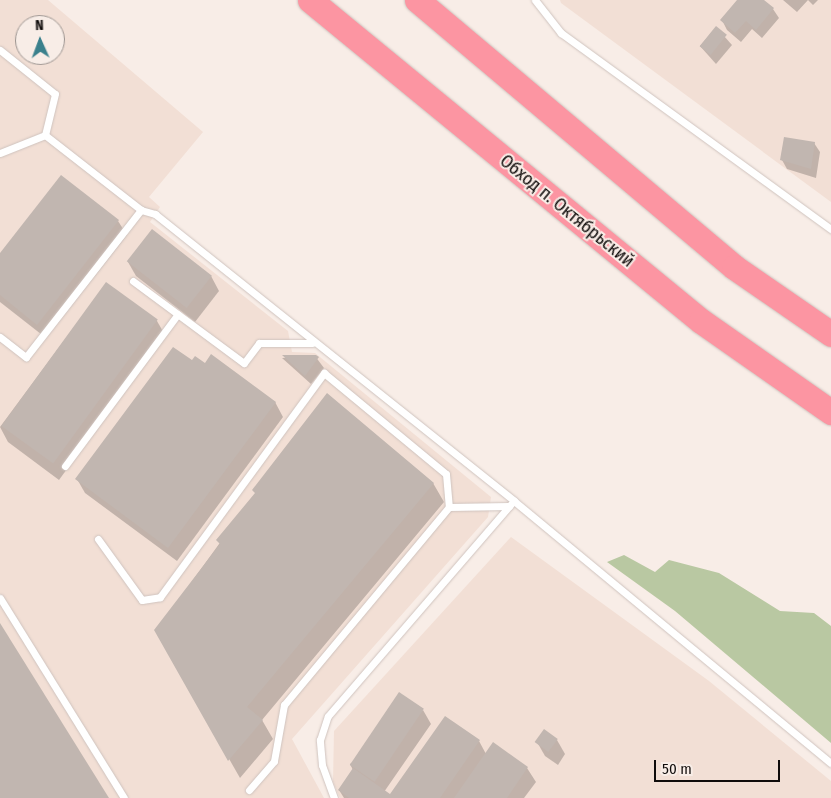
<!DOCTYPE html>
<meta charset="utf-8">
<style>
body{margin:0}
#map{position:relative;width:831px;height:798px;overflow:hidden;background:#f8ede7;font-family:"Fira Sans Condensed",sans-serif}
div>[style]{position:absolute}
[style*='--x']{left:calc(var(--x)*1px);top:calc(var(--y)*1px);width:calc(var(--w)*1px);rotate:calc(var(--a)*1deg)}
.built>*{inset:0;background:#f2dfd5}
.green>*{inset:0;background:#b9c8a2}
.shadow>*{inset:0;background:#0003}
.building>*{inset:0;background:#c1b6b0;transform-origin:0 0}
.roads{filter:drop-shadow(0 0 1px #cfc3be) drop-shadow(0 0 1px #cfc3be)}
.lane>*{height:7px;margin:-3.5px;padding:0 3.5px;transform-origin:3.5px;border-radius:3.5px;background:#fff}
.highway>*{height:25px;margin:-12.5px;padding:0 12.5px;transform-origin:12.5px;border-radius:12.5px;background:#fc95a2}
span{translate:-50% -50%;white-space:nowrap;text-align:center;line-height:1.15;-webkit-text-stroke:4px #f8ede7;paint-order:stroke}
.street-label{font-size:18px;color:#100c0b}
.north{position:absolute;left:15px;top:15px;width:50px;height:50px;box-sizing:border-box;background:#f8ede7;border:1px solid #9b938f;border-radius:50%;rotate:358deg;font-size:14px;font-weight:700;line-height:20px;text-align:center;color:#100c0b}
.north::after{content:'';display:block;margin:auto;width:18px;height:22px;background:#3a808c;clip-path:polygon(50% 0,100% 100%,50% 72%,0 100%)}
.scale{position:absolute;left:654px;top:760px;width:126px;height:22px;box-sizing:border-box;border:2px solid #100c0b;border-top:0;padding-left:6px;font-size:15px;line-height:18px;white-space:nowrap;color:#100c0b;-webkit-text-stroke:4px #f8ede7;paint-order:stroke}
</style>
<div id="map">
<div class="built">
<i style="clip-path:polygon(evenodd,0 0,48px 0,203px 132px,149px 197px,160px 207px,150px 222px,288px 331px,292px 352px,315px 353px,491px 497px,488px 517px,292px 739px,324px 798px,0 798px,0 0,25px 25px,55px 25px,55px 55px,25px 55px,25px 25px)"></i>
<i style="clip-path:polygon(560px 0,831px 0,831px 202px,561px 3px)"></i>
<i style="clip-path:polygon(511px 537px,709px 681px,831px 781px,831px 798px,340px 798px,333px 782px,334px 731px)"></i>
</div>
<div class="green">
<i style="clip-path:polygon(624px 555px,655px 572px,669px 560px,719px 573px,780px 611px,814px 613px,831px 626px,831px 743px,675px 611px,607px 562px)"></i>
</div>
<div class="shadow">
<i style="clip-path:polygon(739px 0,762px 0,773px 9px,779px 18px,762px 38px,752px 29px,741px 42px,727px 30px,722px 20px)"></i>
<i style="clip-path:polygon(783px 0,818px 0,813px 5px,808px 0,797px 12px)"></i>
<i style="clip-path:polygon(716px 27px,732px 45px,716px 64px,700px 46px)"></i>
<i style="clip-path:polygon(814px 143px,820px 152px,816px 178px,787px 169px,782px 160px)"></i>
<i style="clip-path:polygon(118px 221px,127px 235px,46px 338px,0 302px,0 255px)"></i>
<i style="clip-path:polygon(128px 262px,211px 276px,219px 291px,195px 322px,136px 276px)"></i>
<i style="clip-path:polygon(106px 284px,157px 321px,165px 335px,59px 480px,8px 442px,0 427px)"></i>
<i style="clip-path:polygon(315px 356px,324px 368px,311px 384px,282px 358px)"></i>
<i style="clip-path:polygon(192px 362px,275px 402px,283px 417px,177px 561px,85px 493px,77px 479px)"></i>
<i style="clip-path:polygon(327px 395px,433px 483px,444px 502px,262px 720px,273px 739px,240px 778px,156px 631px)"></i>
<i style="clip-path:polygon(423px 710px,431px 724px,384px 792px,391px 796px,479px 741px,486px 754px,527px 768px,536px 782px,524px 798px,344px 798px,339px 790px,353px 770px,350px 764px)"></i>
<i style="clip-path:polygon(557px 740px,565px 754px,558px 765px,545px 756px,537px 742px)"></i>
</div>
<div class="building">
<i style="clip-path:polygon(737px 0,764px 0,774px 8px,756px 30px,746px 21px,735px 33px,720px 20px)"></i>
<i style="left:716px;top:26px;width:14px;height:26px;rotate:39deg"></i>
<i style="clip-path:polygon(784px 137px,815px 142px,811px 169px,780px 160px)"></i>
<i style="clip-path:polygon(61px 175px,119px 220px,37px 325px,0 295px,0 253px)"></i>
<i style="left:152px;top:229px;width:76px;height:41px;rotate:38deg"></i>
<i style="left:106px;top:282px;width:64px;height:178px;rotate:36deg"></i>
<i style="clip-path:polygon(173px 347px,192px 360px,195px 356px,205px 363px,211px 354px,276px 402px,168px 548px,75px 479px)"></i>
<i style="clip-path:polygon(282px 355px,316px 355px,319px 357px,305px 376px)"></i>
<i style="clip-path:polygon(327px 393px,434px 483px,247px 707px,263px 720px,228px 761px,154px 630px,220px 544px,216px 540px,255px 493px,252px 490px)"></i>
<i style="clip-path:polygon(0 623px,109px 798px,0 798px)"></i>
<i style="left:399px;top:692px;width:30px;height:88px;rotate:34deg"></i>
<i style="clip-path:polygon(445px 716px,480px 740px,440px 798px,349px 798px,338px 790px,353px 768px,390px 794px)"></i>
<i style="left:544px;top:729px;width:17px;height:16px;rotate:36deg"></i>
<i style="clip-path:polygon(493px 742px,528px 767px,507px 798px,454px 798px)"></i>
</div>
<div class="roads">
<div class="lane">
<i style="--x:535;--y:0;--w:42;--a:51.8"></i>
<i style="--x:561;--y:33;--w:334;--a:36"></i>
<i style="--x:0;--y:50;--w:70;--a:38.7"></i>
<i style="--x:55;--y:94;--w:42;--a:103.7"></i>
<i style="--x:0;--y:153;--w:48;--a:-21.8"></i>
<i style="--x:45;--y:135;--w:122;--a:38"></i>
<i style="--x:141;--y:210;--w:15;--a:16"></i>
<i style="--x:155;--y:214;--w:460;--a:38.6"></i>
<i style="--x:514;--y:501;--w:411;--a:39.6"></i>
<i style="--x:133;--y:281;--w:138;--a:36.5"></i>
<i style="--x:244;--y:363;--w:25;--a:-53"></i>
<i style="--x:259;--y:343;--w:53;--a:0"></i>
<i style="--x:0;--y:337;--w:33;--a:38"></i>
<i style="--x:26;--y:357;--w:187;--a:-52"></i>
<i style="--x:65;--y:466;--w:189;--a:-53.4"></i>
<i style="--x:98;--y:539;--w:75;--a:54.2"></i>
<i style="--x:142;--y:600;--w:18;--a:-9"></i>
<i style="--x:160;--y:597;--w:278;--a:-53.8"></i>
<i style="--x:324;--y:373;--w:158;--a:39.6"></i>
<i style="--x:446;--y:474;--w:33;--a:85"></i>
<i style="--x:0;--y:598;--w:235;--a:58.2"></i>
<i style="--x:249;--y:790;--w:38;--a:-49"></i>
<i style="--x:274;--y:761;--w:57;--a:-79.9"></i>
<i style="--x:284;--y:705;--w:258;--a:-50.2"></i>
<i style="--x:449;--y:507;--w:60;--a:-1"></i>
<i style="--x:334;--y:798;--w:35;--a:-110"></i>
<i style="--x:322;--y:765;--w:25;--a:-95"></i>
<i style="--x:320;--y:740;--w:25;--a:-72"></i>
<i style="--x:328;--y:716;--w:279;--a:-49.2"></i>
</div>
<div class="highway">
<i style="--x:310;--y:0;--w:506;--a:39.39"></i>
<i style="--x:701;--y:321;--w:159;--a:35"></i>
<i style="--x:417;--y:0;--w:414;--a:40.1"></i>
<i style="--x:734;--y:267;--w:118;--a:34.6"></i>
</div>
</div>
<div class="street-label">
<span style="left:567px;top:211px;rotate:39deg">Обход п. Октябрьский</span>
</div>
<div class="north">N</div>
<div class="scale">50 m</div>
</div>
